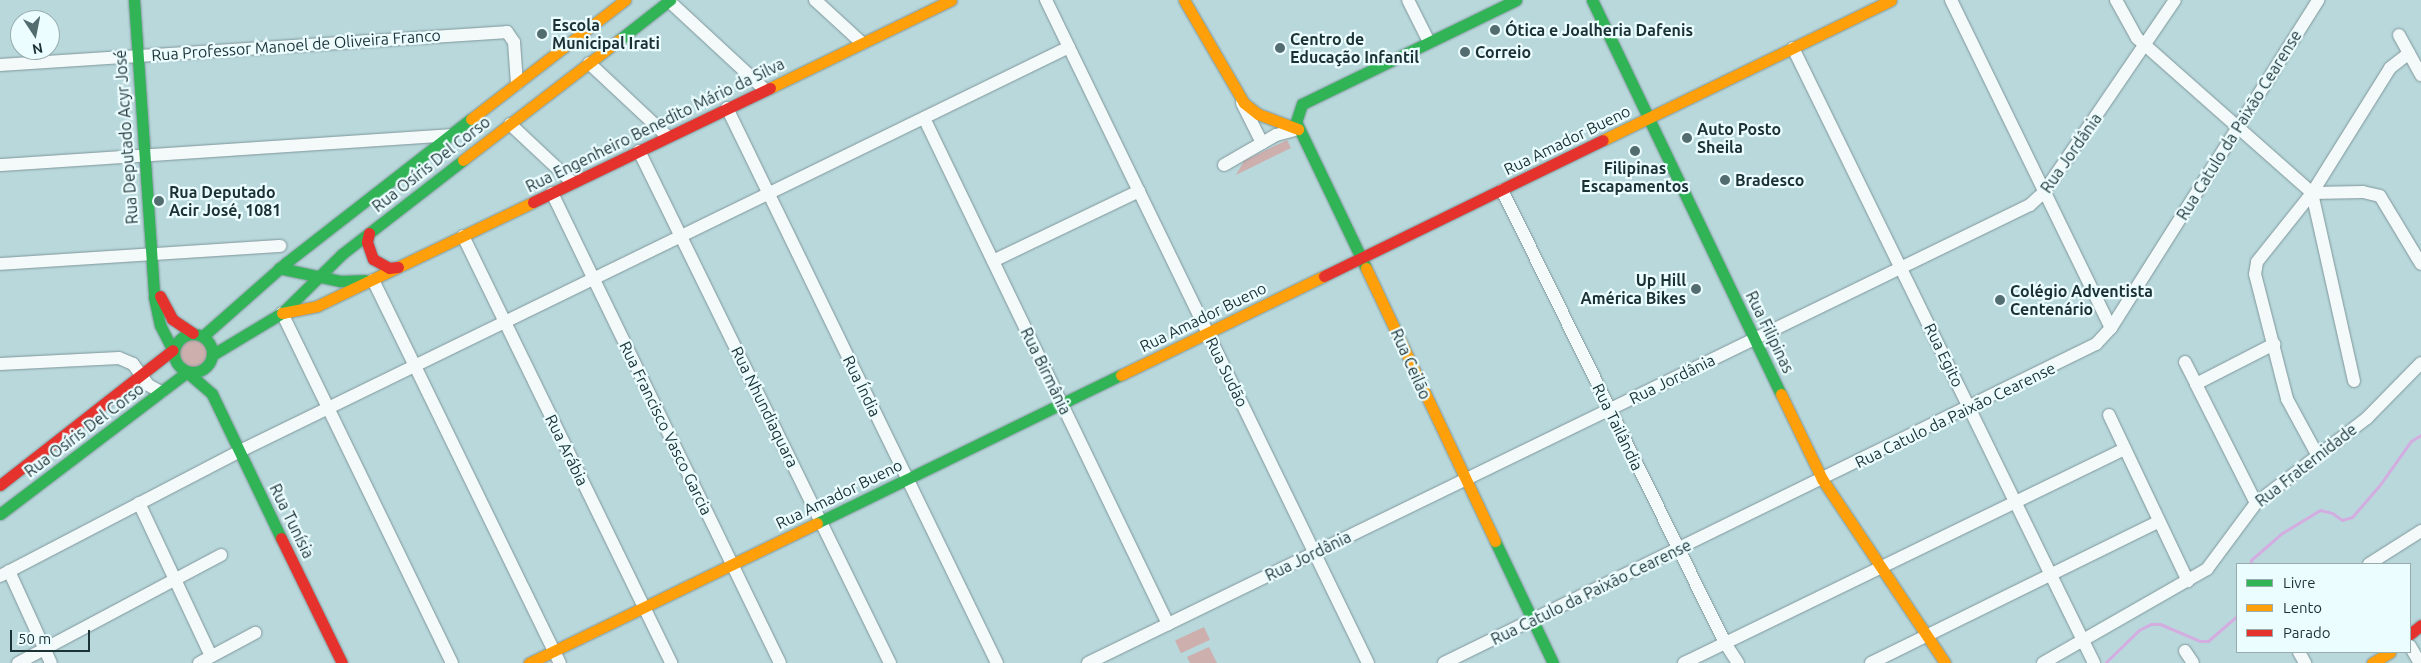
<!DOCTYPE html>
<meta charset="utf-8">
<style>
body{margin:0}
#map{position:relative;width:2421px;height:663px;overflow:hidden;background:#b9d8dc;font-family:Ubuntu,sans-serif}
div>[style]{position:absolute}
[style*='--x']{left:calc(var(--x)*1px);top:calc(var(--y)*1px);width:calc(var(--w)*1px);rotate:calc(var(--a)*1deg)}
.green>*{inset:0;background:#cdafad;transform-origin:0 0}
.round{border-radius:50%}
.stream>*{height:3px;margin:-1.5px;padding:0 1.5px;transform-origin:1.5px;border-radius:1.5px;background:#d3ade0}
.roads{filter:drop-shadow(0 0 1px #7f979a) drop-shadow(0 0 1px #7f979a)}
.street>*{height:12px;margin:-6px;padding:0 6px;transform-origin:6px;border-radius:6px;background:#f4f9fa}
.fast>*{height:11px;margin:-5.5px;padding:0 5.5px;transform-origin:5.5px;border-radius:5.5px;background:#30b455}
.fast>.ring{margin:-5.5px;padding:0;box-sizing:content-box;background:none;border:11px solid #30b455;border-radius:50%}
.slow>*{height:11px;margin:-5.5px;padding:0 5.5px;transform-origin:5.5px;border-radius:5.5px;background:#ff9f0a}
.jam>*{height:11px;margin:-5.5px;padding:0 5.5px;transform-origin:5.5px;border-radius:5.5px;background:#e5322d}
.dots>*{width:14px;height:14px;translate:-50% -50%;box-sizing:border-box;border:2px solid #ecfdff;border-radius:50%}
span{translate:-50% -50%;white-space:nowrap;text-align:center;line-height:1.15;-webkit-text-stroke:4.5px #ecfdff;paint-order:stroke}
.poi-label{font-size:16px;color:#1b3234;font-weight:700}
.left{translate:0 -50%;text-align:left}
.right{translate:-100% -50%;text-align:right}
.street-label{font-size:16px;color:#1b3234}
.legend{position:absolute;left:2236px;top:563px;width:175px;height:90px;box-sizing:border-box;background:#ecfdff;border:1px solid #98acae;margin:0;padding:6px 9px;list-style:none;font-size:15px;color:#1b3234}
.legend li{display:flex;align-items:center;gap:10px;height:25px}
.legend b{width:25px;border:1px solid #98acae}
.north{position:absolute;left:10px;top:10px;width:50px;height:50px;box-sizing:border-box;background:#ecfdff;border:1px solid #98acae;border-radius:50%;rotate:169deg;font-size:14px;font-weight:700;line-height:20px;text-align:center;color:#1b3234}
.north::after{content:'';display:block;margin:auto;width:18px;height:22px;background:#526c6f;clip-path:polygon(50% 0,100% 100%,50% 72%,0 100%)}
.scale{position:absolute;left:10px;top:630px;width:80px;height:22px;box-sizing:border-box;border:2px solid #1b3234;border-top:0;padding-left:6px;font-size:15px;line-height:18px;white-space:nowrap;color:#1b3234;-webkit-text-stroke:4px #ecfdff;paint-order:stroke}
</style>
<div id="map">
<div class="green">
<i style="clip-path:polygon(1287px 140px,1291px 148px,1236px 175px,1244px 161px)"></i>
<i class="round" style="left:176px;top:336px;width:34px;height:34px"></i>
<i style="left:1204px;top:627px;width:14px;height:32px;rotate:65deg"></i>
<i style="clip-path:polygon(1209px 647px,1217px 663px,1190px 663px,1187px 657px)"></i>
</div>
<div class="stream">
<i style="--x:2251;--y:564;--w:4;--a:-90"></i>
<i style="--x:2251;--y:560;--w:41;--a:-41.1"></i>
<i style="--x:2282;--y:533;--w:44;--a:-31.2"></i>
<i style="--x:2320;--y:510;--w:12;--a:14"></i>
<i style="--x:2332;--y:513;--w:12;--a:35"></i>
<i style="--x:2342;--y:520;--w:10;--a:-17"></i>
<i style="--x:2352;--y:517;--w:41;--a:-48.9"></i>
<i style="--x:2379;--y:486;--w:55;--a:-54.6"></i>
<i style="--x:2411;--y:441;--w:12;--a:-31"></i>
<i style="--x:2106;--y:662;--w:46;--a:-44.1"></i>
<i style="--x:2139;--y:630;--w:13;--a:-27"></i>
<i style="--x:2151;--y:624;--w:9;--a:0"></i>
<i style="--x:2160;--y:624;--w:43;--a:23"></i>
<i style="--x:2200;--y:641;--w:8;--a:0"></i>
<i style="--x:2208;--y:641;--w:38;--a:-41"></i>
</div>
<div class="roads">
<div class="street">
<i style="--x:815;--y:0;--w:64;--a:42.5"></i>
<i style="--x:1046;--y:0;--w:737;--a:64.1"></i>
<i style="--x:1408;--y:0;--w:47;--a:63.4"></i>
<i style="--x:1951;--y:0;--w:365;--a:64"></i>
<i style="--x:2116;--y:0;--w:43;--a:61.1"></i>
<i style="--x:2137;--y:38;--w:234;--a:41.5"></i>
<i style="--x:669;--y:1;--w:131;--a:42.8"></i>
<i style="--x:2399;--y:35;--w:46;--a:61.2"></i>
<i style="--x:1793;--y:48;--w:685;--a:63.92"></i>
<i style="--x:589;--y:63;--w:108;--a:43.1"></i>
<i style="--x:0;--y:65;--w:508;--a:-3.72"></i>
<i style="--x:507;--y:32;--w:12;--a:55"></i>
<i style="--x:514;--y:42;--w:42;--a:85.9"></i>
<i style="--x:1242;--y:103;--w:45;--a:63.4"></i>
<i style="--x:727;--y:108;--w:617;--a:64.06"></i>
<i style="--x:924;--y:118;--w:562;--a:64.26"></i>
<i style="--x:510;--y:124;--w:86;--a:43.1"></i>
<i style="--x:639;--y:151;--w:570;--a:63.88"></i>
<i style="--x:0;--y:165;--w:452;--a:-3.8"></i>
<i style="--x:1224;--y:165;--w:60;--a:-30"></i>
<i style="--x:1276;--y:135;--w:23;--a:-15"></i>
<i style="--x:1502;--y:190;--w:505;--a:63.79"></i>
<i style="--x:1725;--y:643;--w:24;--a:57"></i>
<i style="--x:552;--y:193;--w:522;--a:64.12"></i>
<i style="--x:2312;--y:193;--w:88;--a:128.6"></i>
<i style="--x:2257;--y:262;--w:12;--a:99"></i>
<i style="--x:2255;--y:274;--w:129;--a:75.6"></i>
<i style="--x:2287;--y:399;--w:65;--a:61.5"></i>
<i style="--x:2312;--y:193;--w:51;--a:-1.1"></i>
<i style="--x:2363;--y:192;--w:17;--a:13"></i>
<i style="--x:2380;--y:196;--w:79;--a:58.9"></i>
<i style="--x:463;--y:236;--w:475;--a:64"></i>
<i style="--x:993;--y:261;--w:162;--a:-25.6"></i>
<i style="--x:0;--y:264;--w:281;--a:-3.7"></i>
<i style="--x:373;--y:280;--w:426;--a:64"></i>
<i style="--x:282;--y:313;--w:389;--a:64.1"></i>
<i style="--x:2185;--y:362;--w:25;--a:63"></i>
<i style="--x:0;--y:364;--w:119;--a:-2.9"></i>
<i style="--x:119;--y:358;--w:15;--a:23"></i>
<i style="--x:133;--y:364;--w:26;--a:54"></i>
<i style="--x:148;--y:385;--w:15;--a:28"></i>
<i style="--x:2354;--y:381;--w:193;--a:-102.6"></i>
<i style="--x:2312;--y:193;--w:147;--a:-58"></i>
<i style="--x:2390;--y:68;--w:24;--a:-38"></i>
<i style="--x:2109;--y:415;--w:184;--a:64.6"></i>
<i style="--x:139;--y:503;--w:169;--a:64.8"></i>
<i style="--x:2256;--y:503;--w:133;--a:-116.8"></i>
<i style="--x:2196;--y:384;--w:88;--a:-27.1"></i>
<i style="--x:2369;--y:564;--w:62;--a:-32.4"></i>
<i style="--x:9;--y:571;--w:101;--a:65.5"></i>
<i style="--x:0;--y:576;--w:271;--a:-27.5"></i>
<i style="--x:240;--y:451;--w:922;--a:-25.98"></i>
<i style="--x:2410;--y:646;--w:20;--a:60"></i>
<i style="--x:2185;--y:651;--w:14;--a:56"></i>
<i style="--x:2299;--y:652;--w:13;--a:61"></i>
<i style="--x:18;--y:663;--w:230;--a:-28"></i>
<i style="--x:199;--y:663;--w:64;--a:-28.2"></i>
<i style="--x:1088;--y:663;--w:1047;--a:-25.93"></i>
<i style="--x:2030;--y:205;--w:19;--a:-43"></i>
<i style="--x:2044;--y:192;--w:232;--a:-55.7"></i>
<i style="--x:1444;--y:663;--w:726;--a:-26.07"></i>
<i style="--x:2096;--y:344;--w:22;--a:-47"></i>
<i style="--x:2111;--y:328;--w:388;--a:-57.7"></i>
<i style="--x:1684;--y:663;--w:490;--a:-25.9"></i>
<i style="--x:1871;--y:663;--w:321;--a:-26.2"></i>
<i style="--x:2043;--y:663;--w:189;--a:-29.8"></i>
<i style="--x:2207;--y:569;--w:82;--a:-53.4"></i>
<i style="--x:2256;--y:503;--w:140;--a:-37.4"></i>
<i style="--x:2367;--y:418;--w:77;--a:-45.5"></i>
</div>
<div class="fast">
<i style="--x:134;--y:0;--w:298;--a:86.1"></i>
<i style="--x:154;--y:297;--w:29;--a:78"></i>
<i style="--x:160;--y:325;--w:28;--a:63"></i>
<i style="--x:1592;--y:0;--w:437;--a:64.4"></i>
<i style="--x:619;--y:40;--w:65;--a:-38.1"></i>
<i style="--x:279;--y:268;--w:62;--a:12"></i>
<i style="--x:340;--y:281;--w:25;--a:-2"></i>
<i style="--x:1366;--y:268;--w:162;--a:-115.6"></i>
<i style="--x:1296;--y:122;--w:19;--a:-72"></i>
<i style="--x:1302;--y:104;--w:238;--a:-25.9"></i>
<i class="ring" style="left:174px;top:334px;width:27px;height:27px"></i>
<i style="--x:203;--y:336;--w:112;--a:-41.4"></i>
<i style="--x:287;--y:262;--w:233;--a:-37.9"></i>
<i style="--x:212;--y:355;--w:82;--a:-31"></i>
<i style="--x:282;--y:313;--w:84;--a:-44.5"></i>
<i style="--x:342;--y:254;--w:153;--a:-37.8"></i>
<i style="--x:187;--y:372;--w:33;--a:41"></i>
<i style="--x:212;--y:394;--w:160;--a:64.4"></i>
<i style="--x:0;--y:514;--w:235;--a:-37.2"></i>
<i style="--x:817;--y:523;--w:338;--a:-26"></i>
<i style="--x:1495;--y:541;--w:135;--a:64.6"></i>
</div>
<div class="slow">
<i style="--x:1184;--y:0;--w:119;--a:59.8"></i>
<i style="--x:1244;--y:103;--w:18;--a:38"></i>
<i style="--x:1258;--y:114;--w:43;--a:20.6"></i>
<i style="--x:770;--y:88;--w:201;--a:-25.9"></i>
<i style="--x:471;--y:119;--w:195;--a:-37.7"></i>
<i style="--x:1603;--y:140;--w:320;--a:-25.9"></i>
<i style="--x:463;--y:160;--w:197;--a:-37.6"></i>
<i style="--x:1366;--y:268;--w:302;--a:64.7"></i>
<i style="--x:282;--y:313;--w:36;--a:-11"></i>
<i style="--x:317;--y:306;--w:240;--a:-25.7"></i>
<i style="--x:1121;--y:375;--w:226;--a:-26"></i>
<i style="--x:1781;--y:394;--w:94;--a:64.2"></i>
<i style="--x:1822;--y:479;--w:221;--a:56.2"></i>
<i style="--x:529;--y:663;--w:320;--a:-25.9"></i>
<i style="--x:2372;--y:663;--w:21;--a:-31"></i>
</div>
<div class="jam">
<i style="--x:533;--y:202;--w:263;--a:-25.7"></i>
<i style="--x:369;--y:233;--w:9;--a:103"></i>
<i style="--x:367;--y:242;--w:18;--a:71"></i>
<i style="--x:373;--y:259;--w:18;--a:29"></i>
<i style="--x:389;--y:268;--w:9;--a:-6"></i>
<i style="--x:1324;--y:276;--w:310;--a:-26"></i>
<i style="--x:160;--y:296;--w:26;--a:62"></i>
<i style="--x:172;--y:319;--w:25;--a:34"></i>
<i style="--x:0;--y:485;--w:219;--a:-38"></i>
<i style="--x:281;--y:538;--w:139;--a:64"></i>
<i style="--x:2410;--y:634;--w:14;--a:-39"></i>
</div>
</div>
<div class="dots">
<i style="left:1495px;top:30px;background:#526c6f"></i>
<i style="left:542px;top:34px;background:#526c6f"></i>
<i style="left:1280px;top:48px;background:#526c6f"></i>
<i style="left:1465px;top:52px;background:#526c6f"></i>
<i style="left:1687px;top:138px;background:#526c6f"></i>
<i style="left:1635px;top:151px;background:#526c6f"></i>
<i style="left:1725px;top:180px;background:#526c6f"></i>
<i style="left:159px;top:201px;background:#526c6f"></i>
<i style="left:1696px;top:289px;background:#526c6f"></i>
<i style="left:2000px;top:300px;background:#526c6f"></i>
</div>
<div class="poi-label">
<span class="left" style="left:552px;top:34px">Escola<br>Municipal Irati</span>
<span class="left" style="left:1505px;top:30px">Ótica e Joalheria Dafenis</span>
<span class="left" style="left:1290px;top:48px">Centro de<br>Educação Infantil</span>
<span class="left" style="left:1475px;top:52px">Correio</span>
<span class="left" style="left:1697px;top:138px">Auto Posto<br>Sheila</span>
<span style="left:1635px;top:177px">Filipinas<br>Escapamentos</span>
<span class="left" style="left:1735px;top:180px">Bradesco</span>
<span class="left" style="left:169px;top:201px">Rua Deputado<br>Acir José, 1081</span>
<span class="right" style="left:1686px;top:289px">Up Hill<br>América Bikes</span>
<span class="left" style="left:2010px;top:300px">Colégio Adventista<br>Centenário</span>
</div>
<div class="street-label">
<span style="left:296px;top:45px;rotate:-4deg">Rua Professor Manoel de Oliveira Franco</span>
<span style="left:655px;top:125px;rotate:-26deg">Rua Engenheiro Benedito Mário da Silva</span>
<span style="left:2239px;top:125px;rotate:-58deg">Rua Catulo da Paixão Cearense</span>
<span style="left:126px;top:137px;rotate:-94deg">Rua Deputado Acyr José</span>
<span style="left:1567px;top:140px;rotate:-26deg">Rua Amador Bueno</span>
<span style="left:2071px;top:153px;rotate:-55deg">Rua Jordânia</span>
<span style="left:431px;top:164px;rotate:-38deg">Rua Osíris Del Corso</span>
<span style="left:1203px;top:317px;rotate:-26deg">Rua Amador Bueno</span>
<span style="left:1770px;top:332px;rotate:64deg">Rua Filipinas</span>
<span style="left:1944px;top:355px;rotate:64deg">Rua Egito</span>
<span style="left:1411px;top:364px;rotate:66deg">Rua Ceilão</span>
<span style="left:1046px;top:371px;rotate:64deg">Rua Birmânia</span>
<span style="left:1227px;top:372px;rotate:64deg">Rua Sudão</span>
<span style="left:1672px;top:379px;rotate:-26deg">Rua Jordânia</span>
<span style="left:862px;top:386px;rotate:64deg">Rua Índia</span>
<span style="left:765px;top:407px;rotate:64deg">Rua Nhundiaquara</span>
<span style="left:1955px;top:415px;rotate:-26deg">Rua Catulo da Paixão Cearense</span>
<span style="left:1618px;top:427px;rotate:64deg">Rua Tailândia</span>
<span style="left:666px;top:428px;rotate:64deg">Rua Francisco Vasco Garcia</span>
<span style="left:84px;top:430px;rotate:-37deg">Rua Osíris Del Corso</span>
<span style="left:567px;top:450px;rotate:64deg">Rua Arábia</span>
<span style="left:2306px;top:465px;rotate:-38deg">Rua Fraternidade</span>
<span style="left:839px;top:494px;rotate:-26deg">Rua Amador Bueno</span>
<span style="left:292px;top:521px;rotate:64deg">Rua Tunísia</span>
<span style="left:1308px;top:556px;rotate:-26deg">Rua Jordânia</span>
<span style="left:1591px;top:592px;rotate:-26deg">Rua Catulo da Paixão Cearense</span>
</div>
<ul class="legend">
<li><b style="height:6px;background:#30b455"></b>Livre</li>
<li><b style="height:6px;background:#ff9f0a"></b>Lento</li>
<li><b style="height:6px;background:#e5322d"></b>Parado</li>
</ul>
<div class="north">N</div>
<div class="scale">50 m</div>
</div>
